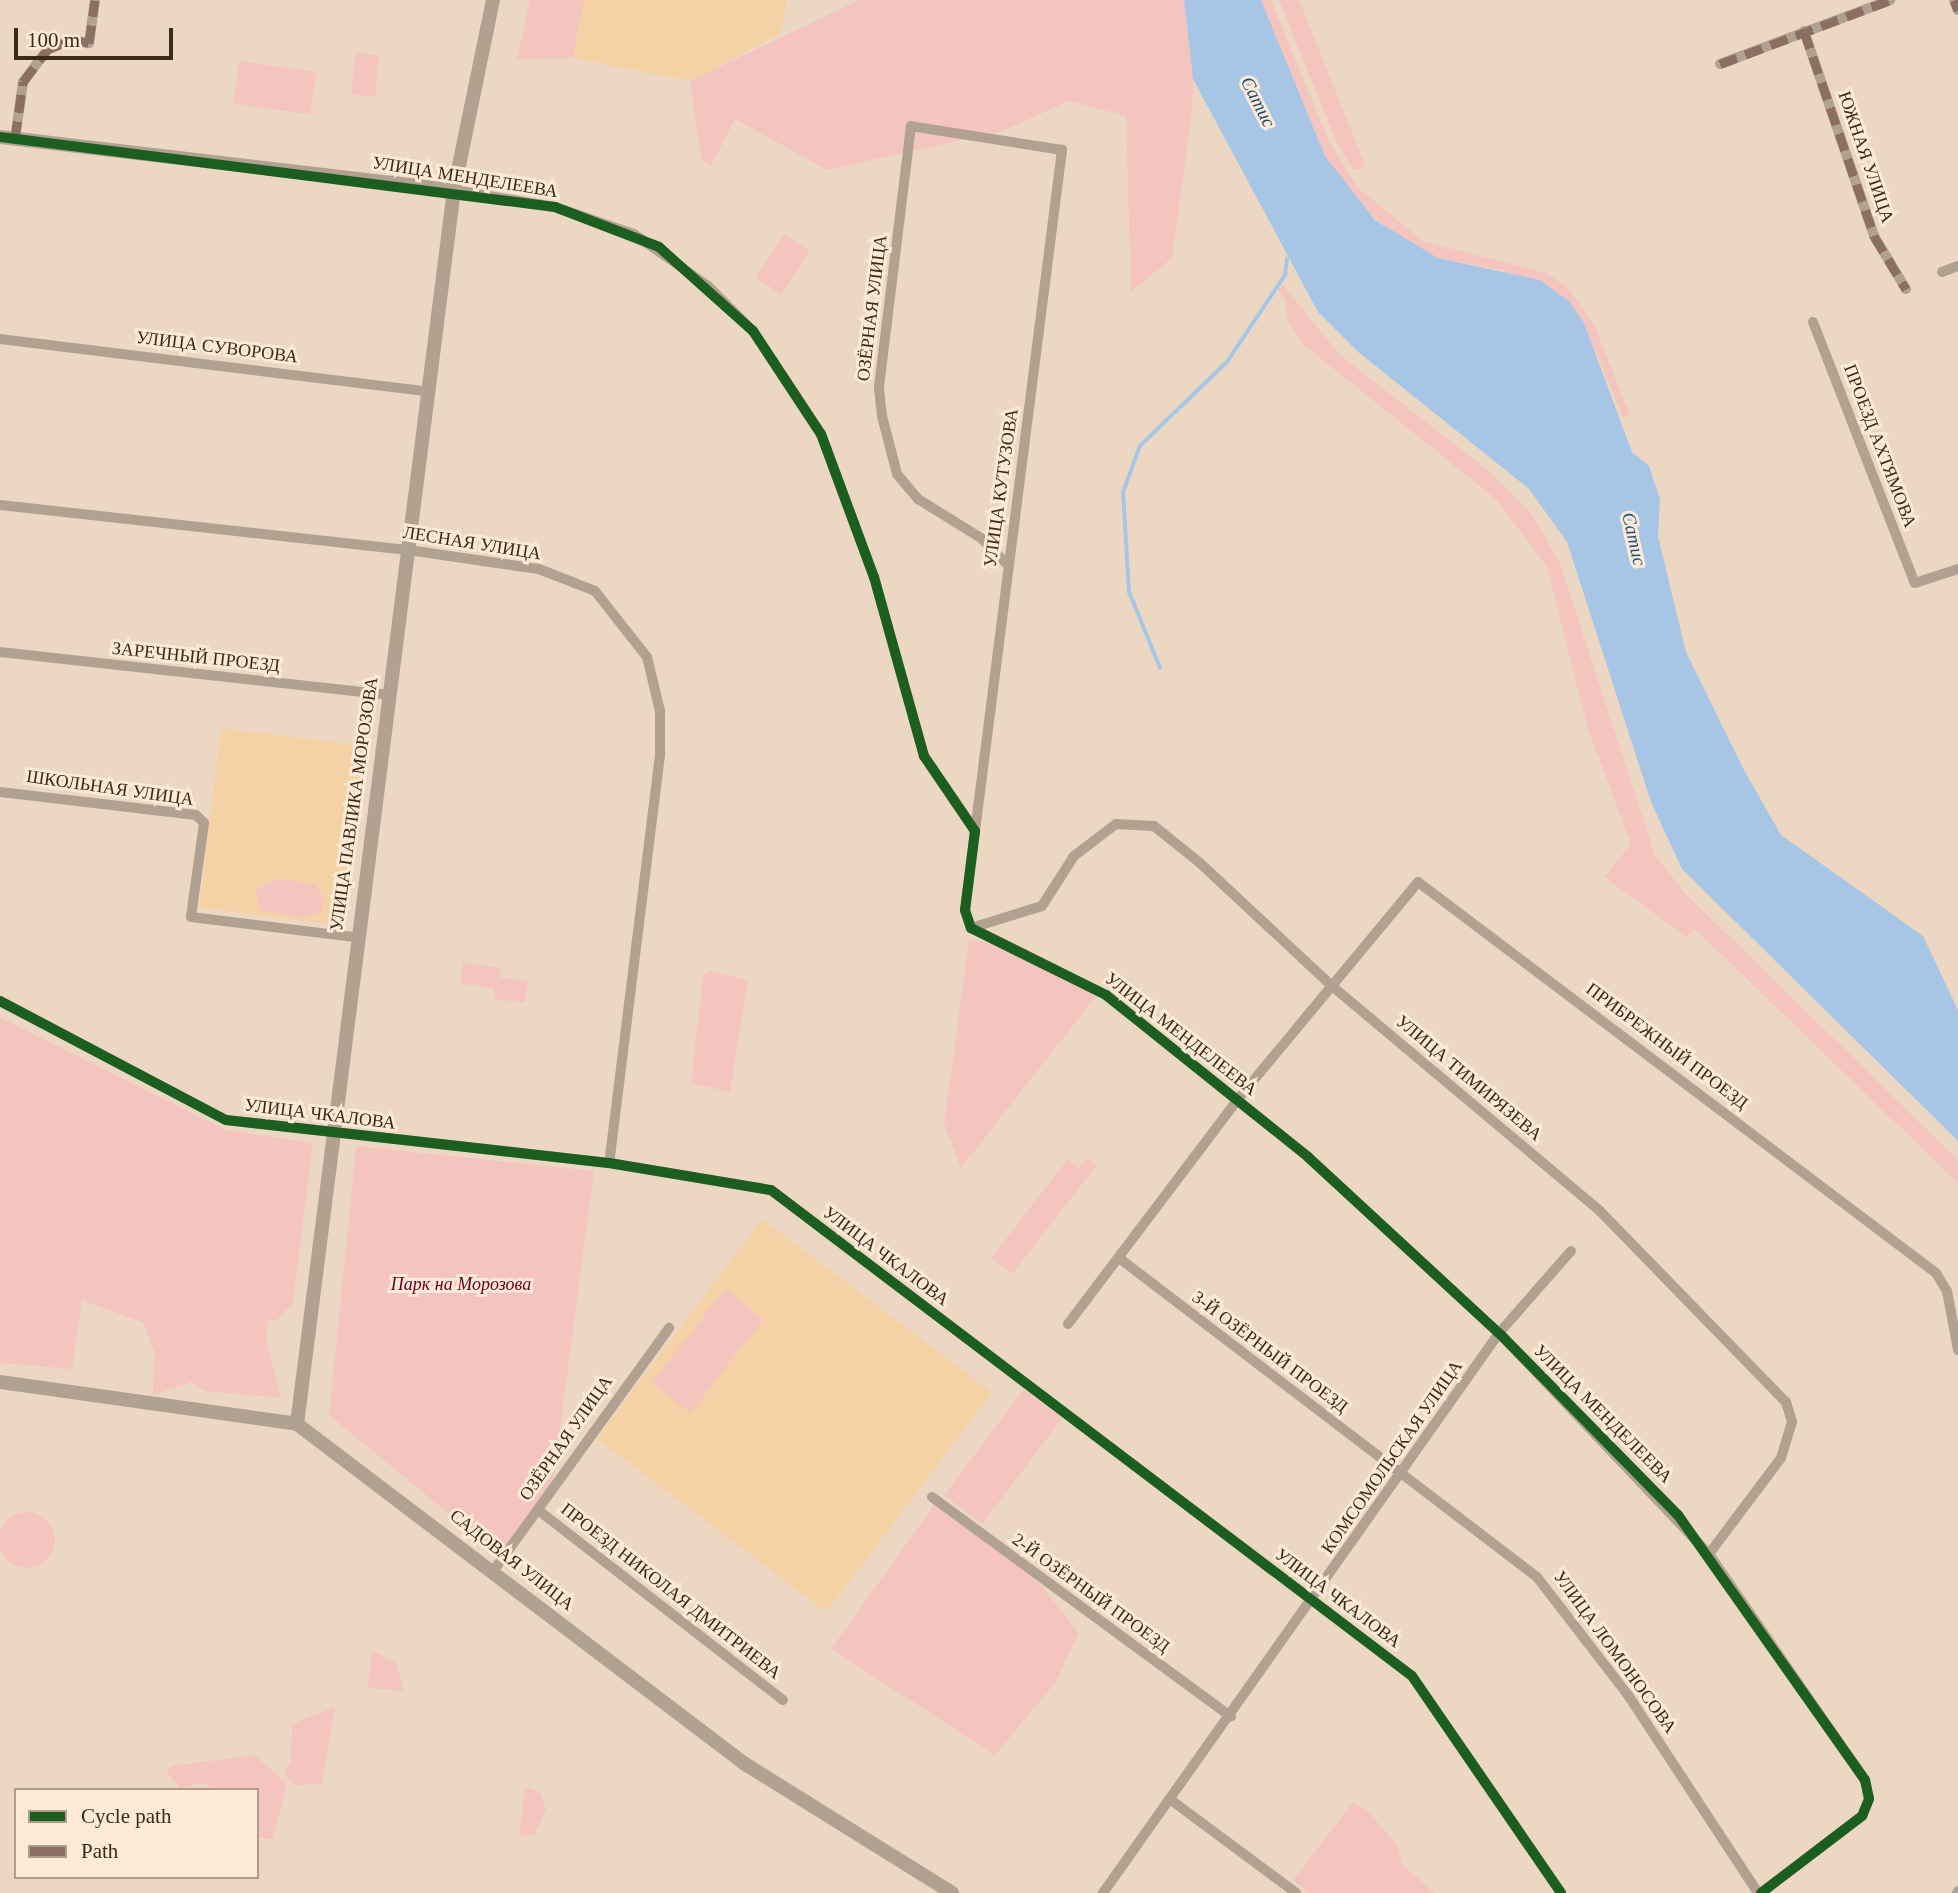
<!DOCTYPE html>
<meta charset="utf-8">
<style>
body{margin:0}
#map{position:relative;width:1958px;height:1893px;overflow:hidden;background:#ecd8c2;font-family:Georgia,serif}
div>[style]{position:absolute}
[style*='--x']{left:calc(var(--x)*1px);top:calc(var(--y)*1px);width:calc(var(--w)*1px);rotate:calc(var(--a)*1deg)}
.built>*{inset:0;background:#f5d1a6;transform-origin:0 0}
.green>*{inset:0;background:#f4c5bf;transform-origin:0 0}
.round{border-radius:50%}
.water>*{inset:0;background:#a7c6e6}
.stream>*{height:3.5px;margin:-1.75px;padding:0 1.75px;transform-origin:1.75px;border-radius:1.75px;background:#a7c6e6}
.minor>*{height:10px;margin:-5px;padding:0 5px;transform-origin:5px;border-radius:5px;background:#b0a191}
.tertiary>*{height:14px;margin:-7px;padding:0 7px;transform-origin:7px;border-radius:7px;background:#b0a191}
.quiet>*{height:9px;margin-top:-4.5px;transform-origin:0;background:repeating-linear-gradient(90deg,#8d6e63 0 18px,transparent 0 27px)}
.cycleway>*{height:10px;margin:-5px;padding:0 5px;transform-origin:5px;border-radius:5px;background:#1b5e20}
span{translate:-50% -50%;white-space:nowrap;text-align:center;line-height:1.15;-webkit-text-stroke:6px #fcead6;paint-order:stroke}
.street-label{font-size:18px;color:#3b2a15}
.park-label{font-size:18px;color:#620022;font-style:italic}
.water-label{font-size:19px;color:#1a4f82;font-style:italic}
.legend{position:absolute;left:14px;top:1788px;width:245px;height:91px;box-sizing:border-box;background:#fcead6;border:2px solid #af9d89;margin:0;padding:9px 12px;list-style:none;font-size:21px;color:#3b2a15}
.legend li{display:flex;align-items:center;gap:14px;height:35px}
.legend b{width:35px;border:2px solid #af9d89}
.scale{position:absolute;left:14px;top:28px;width:159px;height:32px;box-sizing:border-box;border:4px solid #3b2a15;border-top:0;padding-left:9px;font-size:21px;line-height:24px;white-space:nowrap;color:#3b2a15;-webkit-text-stroke:5px #fcead6;paint-order:stroke}
</style>
<div id="map">
<div class="built">
<i style="clip-path:polygon(584px 0,787px 0,780px 34px,690px 81px,573px 58px)"></i>
<i style="left:221px;top:728px;width:141px;height:181px;rotate:7deg"></i>
<i style="left:762px;top:1219px;width:288px;height:275px;rotate:37deg"></i>
</div>
<div class="green">
<i style="clip-path:polygon(530px 0,584px 0,573px 58px,517px 59px)"></i>
<i style="clip-path:polygon(859px 0,1184px 0,1194px 59px,1192px 112px,1172px 258px,1131px 292px,1126px 116px,1069px 101px,1003px 131px,827px 170px,735px 119px,711px 166px,701px 159px,690px 81px)"></i>
<i style="clip-path:polygon(1261px 0,1271px 0,1327px 137px,1357px 187px,1423px 241px,1546px 273px,1567px 287px,1594px 324px,1630px 415px,1623px 418px,1584px 323px,1502px 270px,1438px 258px,1403px 241px,1356px 201px,1325px 156px)"></i>
<i style="clip-path:polygon(1279px 0,1299px 0,1365px 165px,1360px 169px,1353px 170px,1337px 143px)"></i>
<i style="left:355px;top:53px;width:24px;height:42px;rotate:5deg"></i>
<i style="left:239px;top:61px;width:78px;height:43px;rotate:8deg"></i>
<i style="left:784px;top:234px;width:31px;height:52px;rotate:33deg"></i>
<i style="clip-path:polygon(1283px 285px,1340px 355px,1489px 471px,1533px 516px,1559px 561px,1655px 855px,1684px 892px,1958px 1160px,1958px 1183px,1695px 929px,1687px 937px,1604px 877px,1631px 844px,1587px 726px,1547px 567px,1496px 499px,1305px 346px,1286px 318px,1286px 300px,1277px 289px)"></i>
<i style="clip-path:polygon(277px 878px,315px 885px,324px 899px,322px 911px,303px 918px,261px 910px,255px 890px)"></i>
<i style="clip-path:polygon(969px 940px,1005px 943px,1097px 995px,961px 1168px,944px 1124px)"></i>
<i style="clip-path:polygon(463px 963px,501px 968px,500px 977px,528px 981px,525px 1003px,494px 999px,494px 988px,460px 984px)"></i>
<i style="clip-path:polygon(709px 970px,748px 981px,730px 1092px,691px 1083px,703px 976px)"></i>
<i style="clip-path:polygon(0 1017px,226px 1130px,313px 1143px,293px 1303px,277px 1320px,268px 1320px,266px 1339px,281px 1398px,205px 1391px,192px 1382px,153px 1395px,154px 1351px,144px 1323px,82px 1300px,72px 1369px,0 1363px)"></i>
<i style="clip-path:polygon(356px 1146px,594px 1171px,551px 1497px,499px 1555px,329px 1415px)"></i>
<i style="clip-path:polygon(1087px 1158px,1097px 1165px,1012px 1274px,991px 1258px,1068px 1159px,1079px 1168px)"></i>
<i style="left:725px;top:1289px;width:49px;height:119px;rotate:38deg"></i>
<i style="left:1024px;top:1389px;width:48px;height:133px;rotate:37deg"></i>
<i style="clip-path:polygon(935px 1504px,1039px 1583px,1079px 1633px,1055px 1683px,995px 1755px,831px 1649px)"></i>
<i class="round" style="left:-1px;top:1512px;width:56px;height:56px"></i>
<i style="clip-path:polygon(372px 1650px,396px 1663px,404px 1691px,368px 1688px)"></i>
<i style="clip-path:polygon(335px 1707px,322px 1783px,295px 1786px,284px 1772px,291px 1763px,292px 1724px)"></i>
<i style="clip-path:polygon(255px 1755px,287px 1784px,273px 1839px,257px 1838px,257px 1790px,215px 1790px,204px 1783px,180px 1788px,167px 1773px,170px 1766px)"></i>
<i style="clip-path:polygon(525px 1787px,540px 1793px,546px 1810px,535px 1834px,519px 1836px)"></i>
<i style="clip-path:polygon(1353px 1802px,1366px 1809px,1397px 1845px,1402px 1864px,1434px 1893px,1309px 1893px,1293px 1880px)"></i>
</div>
<div class="water">
<i style="clip-path:polygon(1184px 0,1261px 0,1325px 156px,1375px 220px,1438px 258px,1540px 280px,1569px 301px,1584px 323px,1632px 452px,1649px 466px,1660px 499px,1658px 536px,1686px 652px,1744px 770px,1781px 835px,1923px 936px,1958px 1010px,1958px 1141px,1682px 869px,1651px 802px,1567px 542px,1529px 489px,1357px 351px,1318px 312px,1193px 79px)"></i>
</div>
<div class="stream">
<i style="--x:1160;--y:668;--w:82;--a:-112.2"></i>
<i style="--x:1129;--y:592;--w:100;--a:-93.4"></i>
<i style="--x:1123;--y:492;--w:49;--a:-69.7"></i>
<i style="--x:1140;--y:446;--w:121;--a:-44"></i>
<i style="--x:1227;--y:362;--w:105;--a:-56.3"></i>
<i style="--x:1285;--y:275;--w:16;--a:-83"></i>
</div>
<div class="minor">
<i style="--x:1954;--y:0;--w:11;--a:68"></i>
<i style="--x:1804;--y:31;--w:217;--a:71.1"></i>
<i style="--x:1874;--y:236;--w:62;--a:58.9"></i>
<i style="--x:1720;--y:64;--w:182;--a:-20.6"></i>
<i style="--x:15;--y:139;--w:58;--a:-82"></i>
<i style="--x:23;--y:82;--w:41;--a:-52.9"></i>
<i style="--x:48;--y:49;--w:25;--a:-21"></i>
<i style="--x:71;--y:40;--w:18;--a:9"></i>
<i style="--x:89;--y:43;--w:43;--a:-82.1"></i>
<i style="--x:454;--y:190;--w:102;--a:9.6"></i>
<i style="--x:555;--y:207;--w:83;--a:18.9"></i>
<i style="--x:634;--y:234;--w:90;--a:35.1"></i>
<i style="--x:708;--y:286;--w:64;--a:45"></i>
<i style="--x:753;--y:331;--w:123;--a:56.6"></i>
<i style="--x:821;--y:434;--w:153;--a:69.7"></i>
<i style="--x:874;--y:577;--w:186;--a:74.4"></i>
<i style="--x:924;--y:756;--w:91;--a:55.8"></i>
<i style="--x:975;--y:831;--w:80;--a:97.2"></i>
<i style="--x:965;--y:910;--w:19;--a:72"></i>
<i style="--x:971;--y:928;--w:151;--a:26.4"></i>
<i style="--x:1106;--y:995;--w:259;--a:38.7"></i>
<i style="--x:1308;--y:1157;--w:260;--a:42.7"></i>
<i style="--x:1499;--y:1333;--w:305;--a:46.5"></i>
<i style="--x:1709;--y:1554;--w:275;--a:55.4"></i>
<i style="--x:1865;--y:1780;--w:19;--a:78"></i>
<i style="--x:1869;--y:1799;--w:18;--a:112"></i>
<i style="--x:1862;--y:1816;--w:127;--a:142.7"></i>
<i style="--x:1942;--y:272;--w:17;--a:-21"></i>
<i style="--x:1813;--y:322;--w:280;--a:68.7"></i>
<i style="--x:1915;--y:583;--w:45;--a:-18"></i>
<i style="--x:0;--y:339;--w:432;--a:7"></i>
<i style="--x:0;--y:505;--w:410;--a:6.3"></i>
<i style="--x:408;--y:550;--w:132;--a:8.3"></i>
<i style="--x:539;--y:569;--w:60;--a:21.4"></i>
<i style="--x:595;--y:591;--w:84;--a:51.8"></i>
<i style="--x:647;--y:657;--w:56;--a:76.5"></i>
<i style="--x:660;--y:711;--w:44;--a:90"></i>
<i style="--x:660;--y:755;--w:411;--a:97.1"></i>
<i style="--x:0;--y:652;--w:390;--a:6.3"></i>
<i style="--x:0;--y:792;--w:197;--a:6.7"></i>
<i style="--x:196;--y:815;--w:11;--a:45"></i>
<i style="--x:204;--y:823;--w:95;--a:97.9"></i>
<i style="--x:191;--y:917;--w:165;--a:7"></i>
<i style="--x:975;--y:831;--w:687;--a:-82.72"></i>
<i style="--x:1062;--y:150;--w:153;--a:-171"></i>
<i style="--x:911;--y:126;--w:264;--a:97"></i>
<i style="--x:879;--y:388;--w:28;--a:84"></i>
<i style="--x:882;--y:416;--w:60;--a:75.5"></i>
<i style="--x:897;--y:474;--w:33;--a:50"></i>
<i style="--x:918;--y:499;--w:74;--a:31.8"></i>
<i style="--x:981;--y:538;--w:37;--a:45"></i>
<i style="--x:971;--y:928;--w:74;--a:-17.2"></i>
<i style="--x:1042;--y:906;--w:59;--a:-57.4"></i>
<i style="--x:1074;--y:856;--w:53;--a:-37.3"></i>
<i style="--x:1116;--y:824;--w:38;--a:3"></i>
<i style="--x:1154;--y:826;--w:59;--a:38.8"></i>
<i style="--x:1200;--y:863;--w:180;--a:43"></i>
<i style="--x:1332;--y:986;--w:349;--a:40"></i>
<i style="--x:1599;--y:1210;--w:268;--a:45.8"></i>
<i style="--x:1786;--y:1402;--w:21;--a:73"></i>
<i style="--x:1792;--y:1422;--w:38;--a:107"></i>
<i style="--x:1781;--y:1458;--w:120;--a:126.9"></i>
<i style="--x:0;--y:1001;--w:255;--a:27.8"></i>
<i style="--x:226;--y:1120;--w:385;--a:6.4"></i>
<i style="--x:609;--y:1163;--w:164;--a:9.5"></i>
<i style="--x:771;--y:1190;--w:804;--a:37.17"></i>
<i style="--x:1412;--y:1676;--w:263;--a:55.5"></i>
<i style="--x:1119;--y:1258;--w:526;--a:37.35"></i>
<i style="--x:1537;--y:1577;--w:149;--a:52.4"></i>
<i style="--x:1628;--y:1695;--w:237;--a:56.7"></i>
<i style="--x:1068;--y:1324;--w:282;--a:-52.9"></i>
<i style="--x:1238;--y:1099;--w:282;--a:-50.3"></i>
<i style="--x:1418;--y:882;--w:649;--a:37.05"></i>
<i style="--x:1936;--y:1273;--w:21;--a:59"></i>
<i style="--x:1947;--y:1291;--w:60;--a:79.4"></i>
<i style="--x:932;--y:1497;--w:371;--a:36.3"></i>
<i style="--x:538;--y:1510;--w:310;--a:37.8"></i>
<i style="--x:494;--y:1570;--w:299;--a:-54.1"></i>
<i style="--x:1171;--y:1800;--w:156;--a:36.6"></i>
<i style="--x:1103;--y:1893;--w:686;--a:-54.73"></i>
<i style="--x:1499;--y:1333;--w:109;--a:-48.7"></i>
<i style="--x:1957;--y:1893;--w:2;--a:-63"></i>
</div>
<div class="tertiary">
<i style="--x:0;--y:137;--w:457;--a:6.7"></i>
<i style="--x:0;--y:1382;--w:300;--a:8"></i>
<i style="--x:297;--y:1424;--w:562;--a:37.2"></i>
<i style="--x:745;--y:1764;--w:244;--a:31.9"></i>
<i style="--x:297;--y:1424;--w:1244;--a:-82.75"></i>
<i style="--x:454;--y:190;--w:194;--a:-78.4"></i>
</div>
<div class="quiet">
<i style="--x:1954;--y:0;--w:11;--a:68"></i>
<i style="--x:1804;--y:31;--w:217;--a:71.1"></i>
<i style="--x:1874;--y:236;--w:62;--a:58.9"></i>
<i style="--x:1720;--y:64;--w:182;--a:-20.6"></i>
<i style="--x:15;--y:139;--w:58;--a:-82"></i>
<i style="--x:23;--y:82;--w:41;--a:-52.9"></i>
<i style="--x:48;--y:49;--w:25;--a:-21"></i>
<i style="--x:71;--y:40;--w:18;--a:9"></i>
<i style="--x:89;--y:43;--w:43;--a:-82.1"></i>
</div>
<div class="cycleway">
<i style="--x:0;--y:137;--w:559;--a:7.19"></i>
<i style="--x:555;--y:207;--w:111;--a:21"></i>
<i style="--x:659;--y:247;--w:126;--a:41.8"></i>
<i style="--x:753;--y:331;--w:123;--a:56.6"></i>
<i style="--x:821;--y:434;--w:153;--a:69.7"></i>
<i style="--x:874;--y:577;--w:186;--a:74.4"></i>
<i style="--x:924;--y:756;--w:91;--a:55.8"></i>
<i style="--x:975;--y:831;--w:80;--a:97.2"></i>
<i style="--x:965;--y:910;--w:19;--a:72"></i>
<i style="--x:971;--y:928;--w:151;--a:26.4"></i>
<i style="--x:1106;--y:995;--w:259;--a:38.7"></i>
<i style="--x:1308;--y:1157;--w:260;--a:42.7"></i>
<i style="--x:1499;--y:1333;--w:255;--a:45.5"></i>
<i style="--x:1678;--y:1515;--w:324;--a:54.8"></i>
<i style="--x:1865;--y:1780;--w:19;--a:78"></i>
<i style="--x:1869;--y:1799;--w:18;--a:112"></i>
<i style="--x:1862;--y:1816;--w:127;--a:142.7"></i>
<i style="--x:0;--y:1001;--w:255;--a:27.8"></i>
<i style="--x:226;--y:1120;--w:385;--a:6.4"></i>
<i style="--x:609;--y:1163;--w:164;--a:9.5"></i>
<i style="--x:771;--y:1190;--w:804;--a:37.17"></i>
<i style="--x:1412;--y:1676;--w:263;--a:55.5"></i>
</div>
<div class="street-label">
<span style="left:1866px;top:157px;rotate:71deg">ЮЖНАЯ УЛИЦА</span>
<span style="left:465px;top:177px;rotate:9deg">УЛИЦА МЕНДЕЛЕЕВА</span>
<span style="left:872px;top:308px;rotate:-83deg">ОЗЁРНАЯ УЛИЦА</span>
<span style="left:217px;top:347px;rotate:7deg">УЛИЦА СУВОРОВА</span>
<span style="left:1880px;top:446px;rotate:69deg">ПРОЕЗД АХТЯМОВА</span>
<span style="left:1001px;top:488px;rotate:-82deg">УЛИЦА КУТУЗОВА</span>
<span style="left:472px;top:543px;rotate:9deg">ЛЕСНАЯ УЛИЦА</span>
<span style="left:196px;top:657px;rotate:6deg">ЗАРЕЧНЫЙ ПРОЕЗД</span>
<span style="left:110px;top:788px;rotate:8deg">ШКОЛЬНАЯ УЛИЦА</span>
<span style="left:354px;top:804px;rotate:-82deg">УЛИЦА ПАВЛИКА МОРОЗОВА</span>
<span style="left:1181px;top:1034px;rotate:38deg">УЛИЦА МЕНДЕЛЕЕВА</span>
<span style="left:1667px;top:1046px;rotate:37deg">ПРИБРЕЖНЫЙ ПРОЕЗД</span>
<span style="left:1469px;top:1078px;rotate:40deg">УЛИЦА ТИМИРЯЗЕВА</span>
<span style="left:320px;top:1114px;rotate:7deg">УЛИЦА ЧКАЛОВА</span>
<span style="left:886px;top:1256px;rotate:37deg">УЛИЦА ЧКАЛОВА</span>
<span style="left:1270px;top:1352px;rotate:37deg">3-Й ОЗЁРНЫЙ ПРОЕЗД</span>
<span style="left:1603px;top:1414px;rotate:45deg">УЛИЦА МЕНДЕЛЕЕВА</span>
<span style="left:566px;top:1438px;rotate:-55deg">ОЗЁРНАЯ УЛИЦА</span>
<span style="left:1392px;top:1457px;rotate:-55deg">КОМСОМОЛЬСКАЯ УЛИЦА</span>
<span style="left:512px;top:1560px;rotate:38deg">САДОВАЯ УЛИЦА</span>
<span style="left:671px;top:1591px;rotate:38deg">ПРОЕЗД НИКОЛАЯ ДМИТРИЕВА</span>
<span style="left:1091px;top:1593px;rotate:36deg">2-Й ОЗЁРНЫЙ ПРОЕЗД</span>
<span style="left:1338px;top:1598px;rotate:37deg">УЛИЦА ЧКАЛОВА</span>
<span style="left:1615px;top:1652px;rotate:54deg">УЛИЦА ЛОМОНОСОВА</span>
</div>
<div class="park-label">
<span style="left:461px;top:1284px">Парк на Морозова</span>
</div>
<div class="water-label">
<span style="left:1258px;top:102px;rotate:63deg">Сатис</span>
<span style="left:1634px;top:539px;rotate:77deg">Сатис</span>
</div>
<ul class="legend">
<li><b style="height:9px;background:#1b5e20"></b>Cycle path</li>
<li><b style="height:9px;background:#8d6e63"></b>Path</li>
</ul>
<div class="scale">100 m</div>
</div>
